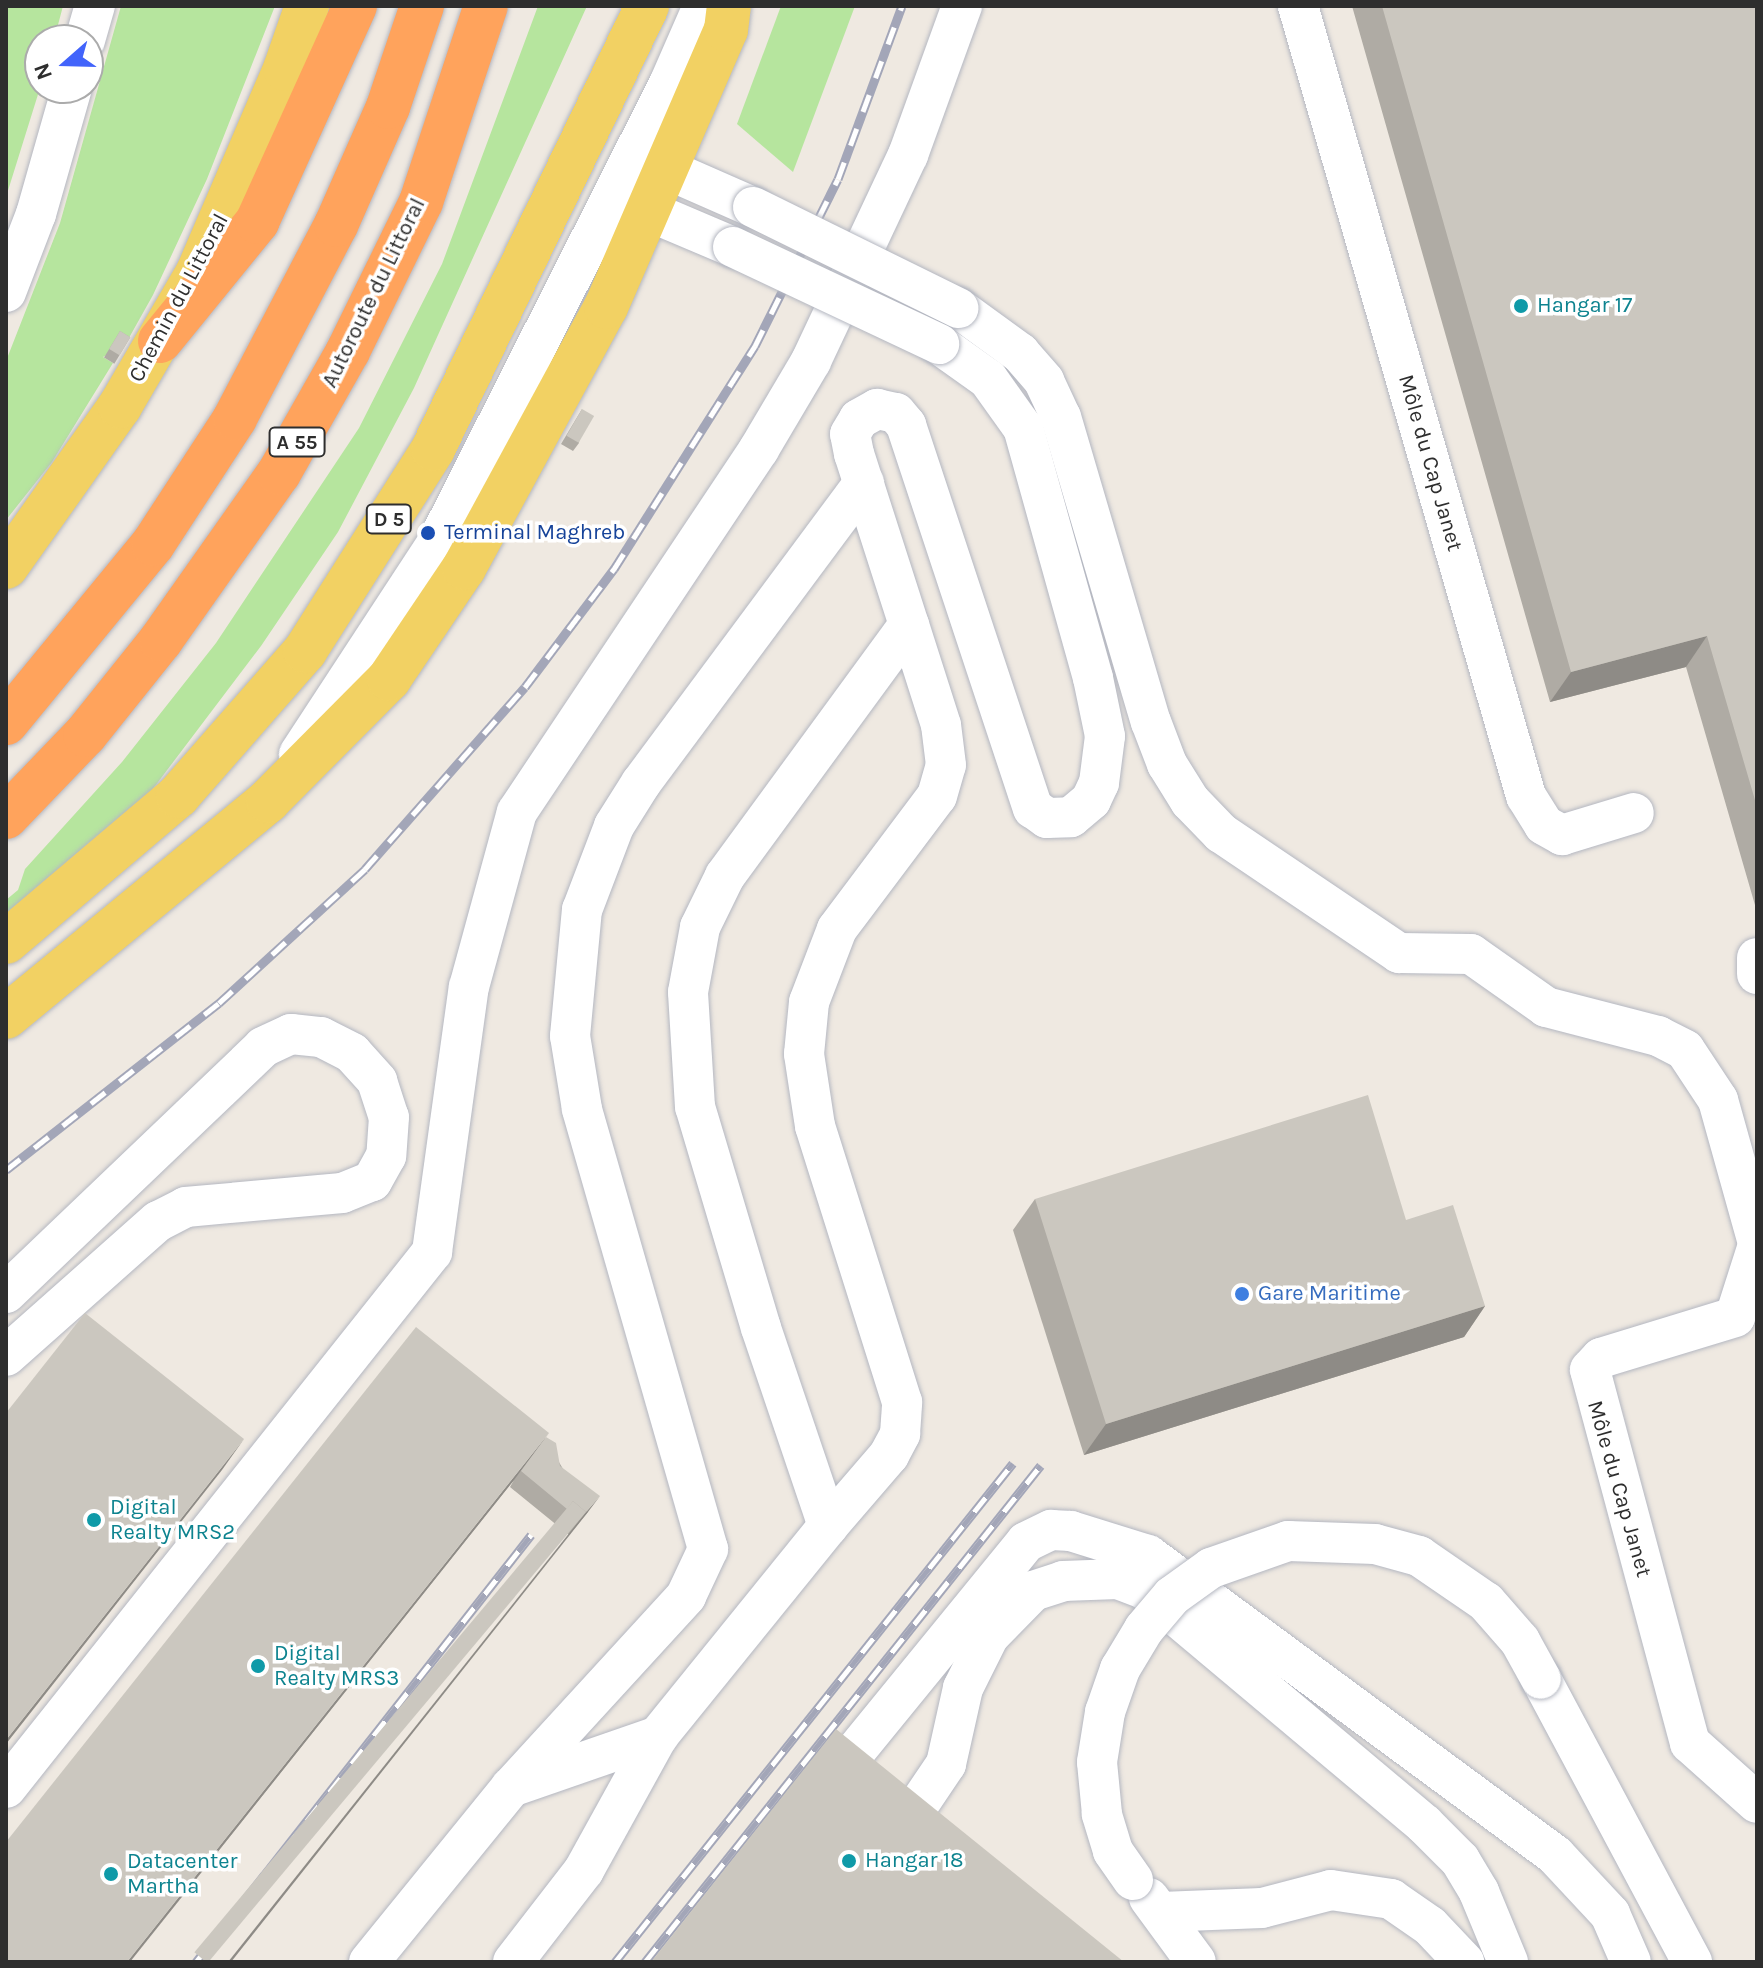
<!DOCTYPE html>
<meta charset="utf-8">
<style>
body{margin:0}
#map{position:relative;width:1763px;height:1968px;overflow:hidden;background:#efe9e1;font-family:Karla,sans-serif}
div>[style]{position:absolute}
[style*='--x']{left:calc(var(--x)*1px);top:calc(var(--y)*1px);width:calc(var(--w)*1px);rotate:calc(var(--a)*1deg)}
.green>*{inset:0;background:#b6e59e}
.roads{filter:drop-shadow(0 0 2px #b4b7c1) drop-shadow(0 0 2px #b4b7c1)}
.minor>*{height:40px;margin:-20px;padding:0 20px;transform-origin:20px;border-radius:20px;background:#fff}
.major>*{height:44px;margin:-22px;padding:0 22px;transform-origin:22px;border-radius:22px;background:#f2d163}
.highway>*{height:44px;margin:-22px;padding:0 22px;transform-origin:22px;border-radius:22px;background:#ffa35c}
.rail>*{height:9px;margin-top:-4.5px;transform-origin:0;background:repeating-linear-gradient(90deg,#fff 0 18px,#a3a6b8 0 36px);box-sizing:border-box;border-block:2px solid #a3a6b8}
.bridges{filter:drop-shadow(0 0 2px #b4b7c1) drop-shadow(0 0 2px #b4b7c1)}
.minor-bridge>*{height:40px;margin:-20px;padding:0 20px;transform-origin:20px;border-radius:20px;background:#fff}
.wall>*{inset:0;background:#afaba4;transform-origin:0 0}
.shaded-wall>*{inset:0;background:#8e8b86}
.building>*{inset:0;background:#cbc7bf;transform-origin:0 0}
.dots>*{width:22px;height:22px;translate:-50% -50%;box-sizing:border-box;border:4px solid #fff;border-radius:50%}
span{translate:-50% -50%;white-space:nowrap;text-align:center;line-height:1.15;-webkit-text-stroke:7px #fff;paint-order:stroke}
.shield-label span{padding:2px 6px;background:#fff;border:2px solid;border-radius:6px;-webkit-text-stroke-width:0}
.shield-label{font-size:20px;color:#2e2e2e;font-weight:700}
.street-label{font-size:22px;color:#2e2e2e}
.culture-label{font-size:22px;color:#0d838f}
.left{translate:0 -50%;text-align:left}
.transit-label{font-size:22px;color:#164399}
.shop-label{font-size:22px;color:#366cbe}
.frame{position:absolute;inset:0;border:8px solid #2e2e2e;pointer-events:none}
.north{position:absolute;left:24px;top:24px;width:80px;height:80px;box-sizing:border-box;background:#fff;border:2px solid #ababab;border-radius:50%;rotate:250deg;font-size:22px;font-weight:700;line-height:32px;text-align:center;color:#2e2e2e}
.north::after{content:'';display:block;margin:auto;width:28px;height:36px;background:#4264fb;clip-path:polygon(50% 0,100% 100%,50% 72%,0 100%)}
</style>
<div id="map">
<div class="green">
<i style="clip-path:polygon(6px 6px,63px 6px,54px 40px,40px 40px,40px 88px,6px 197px)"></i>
<i style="clip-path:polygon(121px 6px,275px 6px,207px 179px,153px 295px,125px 345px,103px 357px,113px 363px,52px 462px,6px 520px,6px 361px,60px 223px)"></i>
<i style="clip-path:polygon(538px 6px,587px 6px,414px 388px,338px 532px,261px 646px,149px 794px,6px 916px,6px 900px,18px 890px,25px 869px,122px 762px,216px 643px,359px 428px,442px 264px)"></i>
<i style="clip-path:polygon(781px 6px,855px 6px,793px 172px,737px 124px)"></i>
</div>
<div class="roads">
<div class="minor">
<i style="--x:1298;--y:6;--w:822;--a:73.9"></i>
<i style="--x:1526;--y:796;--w:34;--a:58"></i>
<i style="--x:1544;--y:825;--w:21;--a:29"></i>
<i style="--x:1562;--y:835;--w:75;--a:-17"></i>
<i style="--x:85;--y:40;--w:35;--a:-74"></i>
<i style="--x:636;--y:174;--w:29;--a:-12"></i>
<i style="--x:664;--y:168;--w:97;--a:23.7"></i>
<i style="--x:628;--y:187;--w:29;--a:52"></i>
<i style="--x:646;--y:210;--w:95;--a:23"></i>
<i style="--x:6;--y:292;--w:84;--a:-69"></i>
<i style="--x:36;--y:214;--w:131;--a:-74.1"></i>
<i style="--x:958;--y:308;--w:77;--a:36"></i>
<i style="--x:1020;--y:353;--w:37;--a:49"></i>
<i style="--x:1044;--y:381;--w:40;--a:65"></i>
<i style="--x:1061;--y:417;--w:318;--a:73.6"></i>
<i style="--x:1151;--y:722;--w:45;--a:69.1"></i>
<i style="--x:1167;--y:764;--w:44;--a:58.1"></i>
<i style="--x:1190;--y:801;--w:45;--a:45.9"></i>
<i style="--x:1221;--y:833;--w:215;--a:34"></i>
<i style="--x:1399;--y:953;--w:72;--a:0.8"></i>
<i style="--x:1471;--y:954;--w:92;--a:35.2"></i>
<i style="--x:1546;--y:1007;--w:116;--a:14.5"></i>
<i style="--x:1658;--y:1036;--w:30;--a:27"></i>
<i style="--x:1685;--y:1050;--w:60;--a:56.6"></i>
<i style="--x:1718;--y:1100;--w:145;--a:74.4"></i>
<i style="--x:299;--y:754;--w:252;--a:-56.8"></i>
<i style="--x:437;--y:543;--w:514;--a:-63.19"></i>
<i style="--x:669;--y:84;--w:85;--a:-66.4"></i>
<i style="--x:1757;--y:958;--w:16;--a:90"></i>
<i style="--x:1757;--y:1248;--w:72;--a:107.7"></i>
<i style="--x:1735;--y:1317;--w:140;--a:163"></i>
<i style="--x:1601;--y:1358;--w:16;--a:133"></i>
<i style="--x:1590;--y:1370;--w:386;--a:75"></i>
<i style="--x:1690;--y:1743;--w:90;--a:41.8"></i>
<i style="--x:6;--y:1293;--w:356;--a:-43.7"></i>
<i style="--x:263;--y:1047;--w:31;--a:-25"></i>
<i style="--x:291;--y:1034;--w:30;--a:6"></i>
<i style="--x:321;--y:1037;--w:35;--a:27"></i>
<i style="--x:352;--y:1053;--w:38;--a:48"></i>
<i style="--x:377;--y:1081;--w:38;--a:72"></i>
<i style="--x:389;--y:1117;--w:39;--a:94"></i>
<i style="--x:386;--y:1156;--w:29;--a:119"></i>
<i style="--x:372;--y:1181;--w:32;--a:158"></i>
<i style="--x:342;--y:1193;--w:157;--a:174.9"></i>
<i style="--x:186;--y:1207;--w:31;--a:153"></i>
<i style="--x:158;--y:1221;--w:203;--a:138.4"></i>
<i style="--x:828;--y:1526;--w:94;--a:-49.3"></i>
<i style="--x:889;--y:1455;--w:24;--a:-62"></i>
<i style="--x:900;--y:1434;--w:32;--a:-86"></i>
<i style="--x:902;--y:1402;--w:289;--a:-107.5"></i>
<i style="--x:815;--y:1126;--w:73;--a:-98.7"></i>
<i style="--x:804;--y:1054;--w:52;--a:-84.5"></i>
<i style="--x:809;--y:1002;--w:78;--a:-69"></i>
<i style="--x:837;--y:929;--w:166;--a:-53.1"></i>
<i style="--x:937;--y:796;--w:32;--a:-74"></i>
<i style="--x:946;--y:765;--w:40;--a:-97.1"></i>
<i style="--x:941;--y:725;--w:105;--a:-107.7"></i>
<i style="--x:1541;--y:1679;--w:321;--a:61.9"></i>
<i style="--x:845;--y:1764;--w:286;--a:-50.8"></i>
<i style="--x:1026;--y:1542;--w:28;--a:-26"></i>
<i style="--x:1051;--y:1530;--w:20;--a:3"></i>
<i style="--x:1071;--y:1531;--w:81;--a:17.3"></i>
<i style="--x:1148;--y:1555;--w:506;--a:36.39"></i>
<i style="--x:1555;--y:1855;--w:81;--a:47"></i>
<i style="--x:1610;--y:1914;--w:52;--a:66.4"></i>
<i style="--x:514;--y:1784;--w:255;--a:-47.5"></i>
<i style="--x:686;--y:1596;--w:52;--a:-64.9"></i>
<i style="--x:708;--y:1549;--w:458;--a:-106"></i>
<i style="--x:582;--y:1109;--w:74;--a:-99.3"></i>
<i style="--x:570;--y:1036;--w:127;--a:-84.6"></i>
<i style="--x:582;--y:910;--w:90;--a:-69.1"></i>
<i style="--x:614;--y:826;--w:51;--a:-57.9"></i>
<i style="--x:641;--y:783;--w:374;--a:-53.4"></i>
<i style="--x:6;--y:1788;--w:685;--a:-51.52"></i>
<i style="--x:432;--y:1252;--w:268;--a:-82.1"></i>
<i style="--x:469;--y:987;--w:181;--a:-74.7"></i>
<i style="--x:517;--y:812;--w:436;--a:-56.3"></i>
<i style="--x:759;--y:449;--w:102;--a:-59.4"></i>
<i style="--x:811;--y:361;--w:228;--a:-64.8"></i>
<i style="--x:908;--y:155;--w:158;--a:-70.1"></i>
<i style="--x:917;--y:1807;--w:52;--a:-56"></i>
<i style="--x:946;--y:1764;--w:78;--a:-77.4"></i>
<i style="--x:963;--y:1688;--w:58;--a:-63.4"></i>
<i style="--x:989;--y:1636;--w:63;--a:-45.6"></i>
<i style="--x:1033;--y:1591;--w:32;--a:-18"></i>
<i style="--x:1063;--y:1581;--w:55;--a:-2.1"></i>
<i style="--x:1118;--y:1579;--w:28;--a:21"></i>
<i style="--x:1144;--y:1589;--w:366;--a:40"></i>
<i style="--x:1424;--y:1824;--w:51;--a:45"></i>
<i style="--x:1460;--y:1860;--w:37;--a:59"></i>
<i style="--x:1479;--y:1892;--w:76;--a:67.5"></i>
<i style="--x:1149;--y:1898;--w:79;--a:53.7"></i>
<i style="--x:1161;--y:1912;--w:101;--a:-2.3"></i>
<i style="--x:1262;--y:1908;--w:71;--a:-14.6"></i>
<i style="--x:1331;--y:1890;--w:61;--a:8.5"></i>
<i style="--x:1391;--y:1899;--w:47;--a:34.7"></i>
<i style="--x:1430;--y:1926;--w:50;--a:46.6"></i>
<i style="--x:369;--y:1962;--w:225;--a:-50.9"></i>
<i style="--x:511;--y:1787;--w:156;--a:-19.1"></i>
<i style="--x:658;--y:1736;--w:270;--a:-51"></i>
<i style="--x:828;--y:1526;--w:209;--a:-108.7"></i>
<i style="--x:761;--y:1328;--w:231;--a:-106.6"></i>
<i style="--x:695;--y:1107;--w:115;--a:-93.5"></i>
<i style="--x:688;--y:992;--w:66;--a:-79.5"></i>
<i style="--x:700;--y:927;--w:57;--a:-63.9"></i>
<i style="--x:725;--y:876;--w:311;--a:-53.8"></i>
<i style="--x:909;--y:625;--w:180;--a:-107.8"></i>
<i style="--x:854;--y:454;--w:20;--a:-101"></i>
<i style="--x:850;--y:434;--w:17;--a:-59"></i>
<i style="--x:859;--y:419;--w:21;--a:-29"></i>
<i style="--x:877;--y:409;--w:19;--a:12"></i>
<i style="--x:896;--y:413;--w:16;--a:50"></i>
<i style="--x:906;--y:425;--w:404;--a:71.7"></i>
<i style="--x:1033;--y:808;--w:17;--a:36"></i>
<i style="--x:1047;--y:818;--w:24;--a:-2"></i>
<i style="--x:1071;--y:817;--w:26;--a:-40"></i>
<i style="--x:1091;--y:800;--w:19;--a:-65"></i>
<i style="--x:1099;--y:783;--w:47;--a:-82.7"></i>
<i style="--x:1105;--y:736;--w:59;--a:-101.7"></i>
<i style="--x:1093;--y:678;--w:260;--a:-105.6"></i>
<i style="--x:1023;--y:428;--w:60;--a:-125.5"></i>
<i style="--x:988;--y:379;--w:60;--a:-144.5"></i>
<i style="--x:513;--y:1962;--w:116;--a:-52.3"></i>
<i style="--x:584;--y:1870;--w:153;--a:-61.1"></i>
</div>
<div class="major">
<i style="--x:6;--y:567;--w:197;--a:-54.7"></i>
<i style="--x:120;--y:406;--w:155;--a:-59.8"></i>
<i style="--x:198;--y:272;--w:221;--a:-66.8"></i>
<i style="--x:285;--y:69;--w:67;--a:-70.8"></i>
<i style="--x:6;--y:942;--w:226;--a:-40.3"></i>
<i style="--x:178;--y:796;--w:193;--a:-48.8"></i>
<i style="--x:305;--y:651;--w:239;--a:-57.6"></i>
<i style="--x:433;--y:449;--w:492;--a:-64.2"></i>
<i style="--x:6;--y:1017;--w:340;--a:-39.5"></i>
<i style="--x:268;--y:801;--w:172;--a:-45.2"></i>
<i style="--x:389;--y:679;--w:134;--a:-56"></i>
<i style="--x:464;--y:568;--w:297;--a:-61.5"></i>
<i style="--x:606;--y:307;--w:302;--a:-66.6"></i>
<i style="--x:726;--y:30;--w:24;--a:-83"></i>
</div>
<div class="highway">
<i style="--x:160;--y:341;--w:154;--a:-50.8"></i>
<i style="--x:257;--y:222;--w:237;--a:-65.6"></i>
<i style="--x:6;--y:723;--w:232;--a:-50.6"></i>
<i style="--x:153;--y:544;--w:150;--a:-56.9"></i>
<i style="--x:235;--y:418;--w:218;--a:-62.4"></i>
<i style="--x:336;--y:225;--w:129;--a:-66.2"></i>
<i style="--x:388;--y:107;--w:107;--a:-71.4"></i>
<i style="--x:6;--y:817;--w:114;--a:-46.1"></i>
<i style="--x:85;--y:735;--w:122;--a:-51.3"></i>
<i style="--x:161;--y:640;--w:204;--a:-54.8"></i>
<i style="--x:279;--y:473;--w:140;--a:-60.5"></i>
<i style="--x:348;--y:351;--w:166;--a:-63.9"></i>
<i style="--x:421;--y:202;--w:206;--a:-71.7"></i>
</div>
</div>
<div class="rail">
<i style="--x:6;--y:1170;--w:271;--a:-38.1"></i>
<i style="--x:219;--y:1003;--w:198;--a:-42.5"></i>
<i style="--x:365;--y:869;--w:242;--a:-48.7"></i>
<i style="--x:525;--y:687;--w:148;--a:-53"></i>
<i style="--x:614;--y:569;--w:264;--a:-57.7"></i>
<i style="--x:755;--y:346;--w:186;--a:-63.6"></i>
<i style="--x:838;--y:179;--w:184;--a:-69.7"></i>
<i style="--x:196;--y:1962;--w:543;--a:-51.88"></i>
<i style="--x:615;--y:1962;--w:638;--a:-51.42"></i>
<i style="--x:645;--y:1962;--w:635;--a:-51.45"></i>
</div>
<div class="bridges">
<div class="minor-bridge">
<i style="--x:753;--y:207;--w:229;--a:26.2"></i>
<i style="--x:733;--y:247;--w:228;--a:25.2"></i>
<i style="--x:1133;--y:1880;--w:35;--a:-125"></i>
<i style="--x:1113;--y:1851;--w:39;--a:-107"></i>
<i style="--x:1102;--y:1814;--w:52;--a:-95.5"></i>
<i style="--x:1097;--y:1762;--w:51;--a:-80.9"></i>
<i style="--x:1105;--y:1712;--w:46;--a:-70.8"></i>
<i style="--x:1120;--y:1669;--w:47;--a:-59"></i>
<i style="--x:1144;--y:1629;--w:43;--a:-49.7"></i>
<i style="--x:1172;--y:1596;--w:48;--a:-35.7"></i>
<i style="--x:1211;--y:1568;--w:82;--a:-19.3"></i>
<i style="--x:1288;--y:1541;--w:87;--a:2"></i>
<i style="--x:1375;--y:1544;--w:46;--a:15.3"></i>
<i style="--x:1419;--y:1556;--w:81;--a:34.5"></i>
<i style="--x:1486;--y:1602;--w:52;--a:48.9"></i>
<i style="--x:1520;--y:1641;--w:43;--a:61.1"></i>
</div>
</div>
<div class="wall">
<i style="clip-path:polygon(1352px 6px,1757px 6px,1757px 912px,1686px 667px,1550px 702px)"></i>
<i style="left:120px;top:331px;width:12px;height:31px;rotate:31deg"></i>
<i style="clip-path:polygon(582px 409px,579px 443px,573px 451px,561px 444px)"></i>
<i style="clip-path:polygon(1035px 1199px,1406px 1220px,1485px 1306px,1464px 1337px,1084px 1455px,1013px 1230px)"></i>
<i style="clip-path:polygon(545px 1438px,588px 1512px,569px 1535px,510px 1487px,514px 1480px,130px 1962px)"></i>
</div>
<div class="shaded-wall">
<i style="clip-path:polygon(1707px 636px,1686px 667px,1550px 702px,1571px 672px)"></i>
<i style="clip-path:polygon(1485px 1306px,1464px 1337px,1084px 1455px,1106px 1424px)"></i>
<i style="clip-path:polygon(549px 1433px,514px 1480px,130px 1962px,127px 1962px)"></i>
<i style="clip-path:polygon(244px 1439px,222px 1470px,6px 1744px,6px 1740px)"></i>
<i style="clip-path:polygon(600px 1496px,588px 1512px,231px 1962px,228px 1962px,586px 1512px)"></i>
</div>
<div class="building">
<i style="clip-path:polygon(1382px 6px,1757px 6px,1757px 807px,1707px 636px,1571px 672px)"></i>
<i style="left:120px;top:331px;width:12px;height:21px;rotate:31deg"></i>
<i style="left:582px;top:409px;width:14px;height:31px;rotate:30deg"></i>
<i style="clip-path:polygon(1368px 1095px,1406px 1220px,1453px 1205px,1485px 1306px,1106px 1424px,1035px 1199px)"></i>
<i style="clip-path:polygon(85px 1313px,244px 1439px,6px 1740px,6px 1413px)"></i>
<i style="clip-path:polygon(416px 1327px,549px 1433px,127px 1962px,6px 1962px,6px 1842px)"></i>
<i style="clip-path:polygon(546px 1437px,556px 1443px,560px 1466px,600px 1496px,580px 1519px,586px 1512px,573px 1501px,567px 1509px,521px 1471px)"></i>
<i style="left:573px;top:1501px;width:17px;height:589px;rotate:40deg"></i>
<i style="clip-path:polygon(836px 1729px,1124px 1962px,651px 1962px)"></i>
</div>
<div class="dots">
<i style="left:1521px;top:306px;background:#0f9aa8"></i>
<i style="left:428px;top:533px;background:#1a4fb4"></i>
<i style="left:1242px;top:1294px;background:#3f7fe0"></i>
<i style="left:94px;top:1520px;background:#0f9aa8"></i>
<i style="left:258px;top:1666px;background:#0f9aa8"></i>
<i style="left:849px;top:1861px;background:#0f9aa8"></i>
<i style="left:111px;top:1874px;background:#0f9aa8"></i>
</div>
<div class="shield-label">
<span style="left:297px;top:442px">A 55</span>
<span style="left:389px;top:519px">D 5</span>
</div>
<div class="street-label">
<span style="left:374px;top:293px;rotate:-64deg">Autoroute du Littoral</span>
<span style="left:179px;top:298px;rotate:-62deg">Chemin du Littoral</span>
<span style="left:1430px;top:463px;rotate:74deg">Môle du Cap Janet</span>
<span style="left:1619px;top:1489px;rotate:74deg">Môle du Cap Janet</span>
</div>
<div class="culture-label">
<span class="left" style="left:1537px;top:306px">Hangar 17</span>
<span class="left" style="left:110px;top:1520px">Digital<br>Realty MRS2</span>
<span class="left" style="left:274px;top:1666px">Digital<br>Realty MRS3</span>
<span class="left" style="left:127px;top:1874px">Datacenter<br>Martha</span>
<span class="left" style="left:865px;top:1861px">Hangar 18</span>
</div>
<div class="transit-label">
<span class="left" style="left:444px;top:533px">Terminal Maghreb</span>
</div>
<div class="shop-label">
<span class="left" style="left:1258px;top:1294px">Gare Maritime</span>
</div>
<div class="frame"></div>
<div class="north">N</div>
</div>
